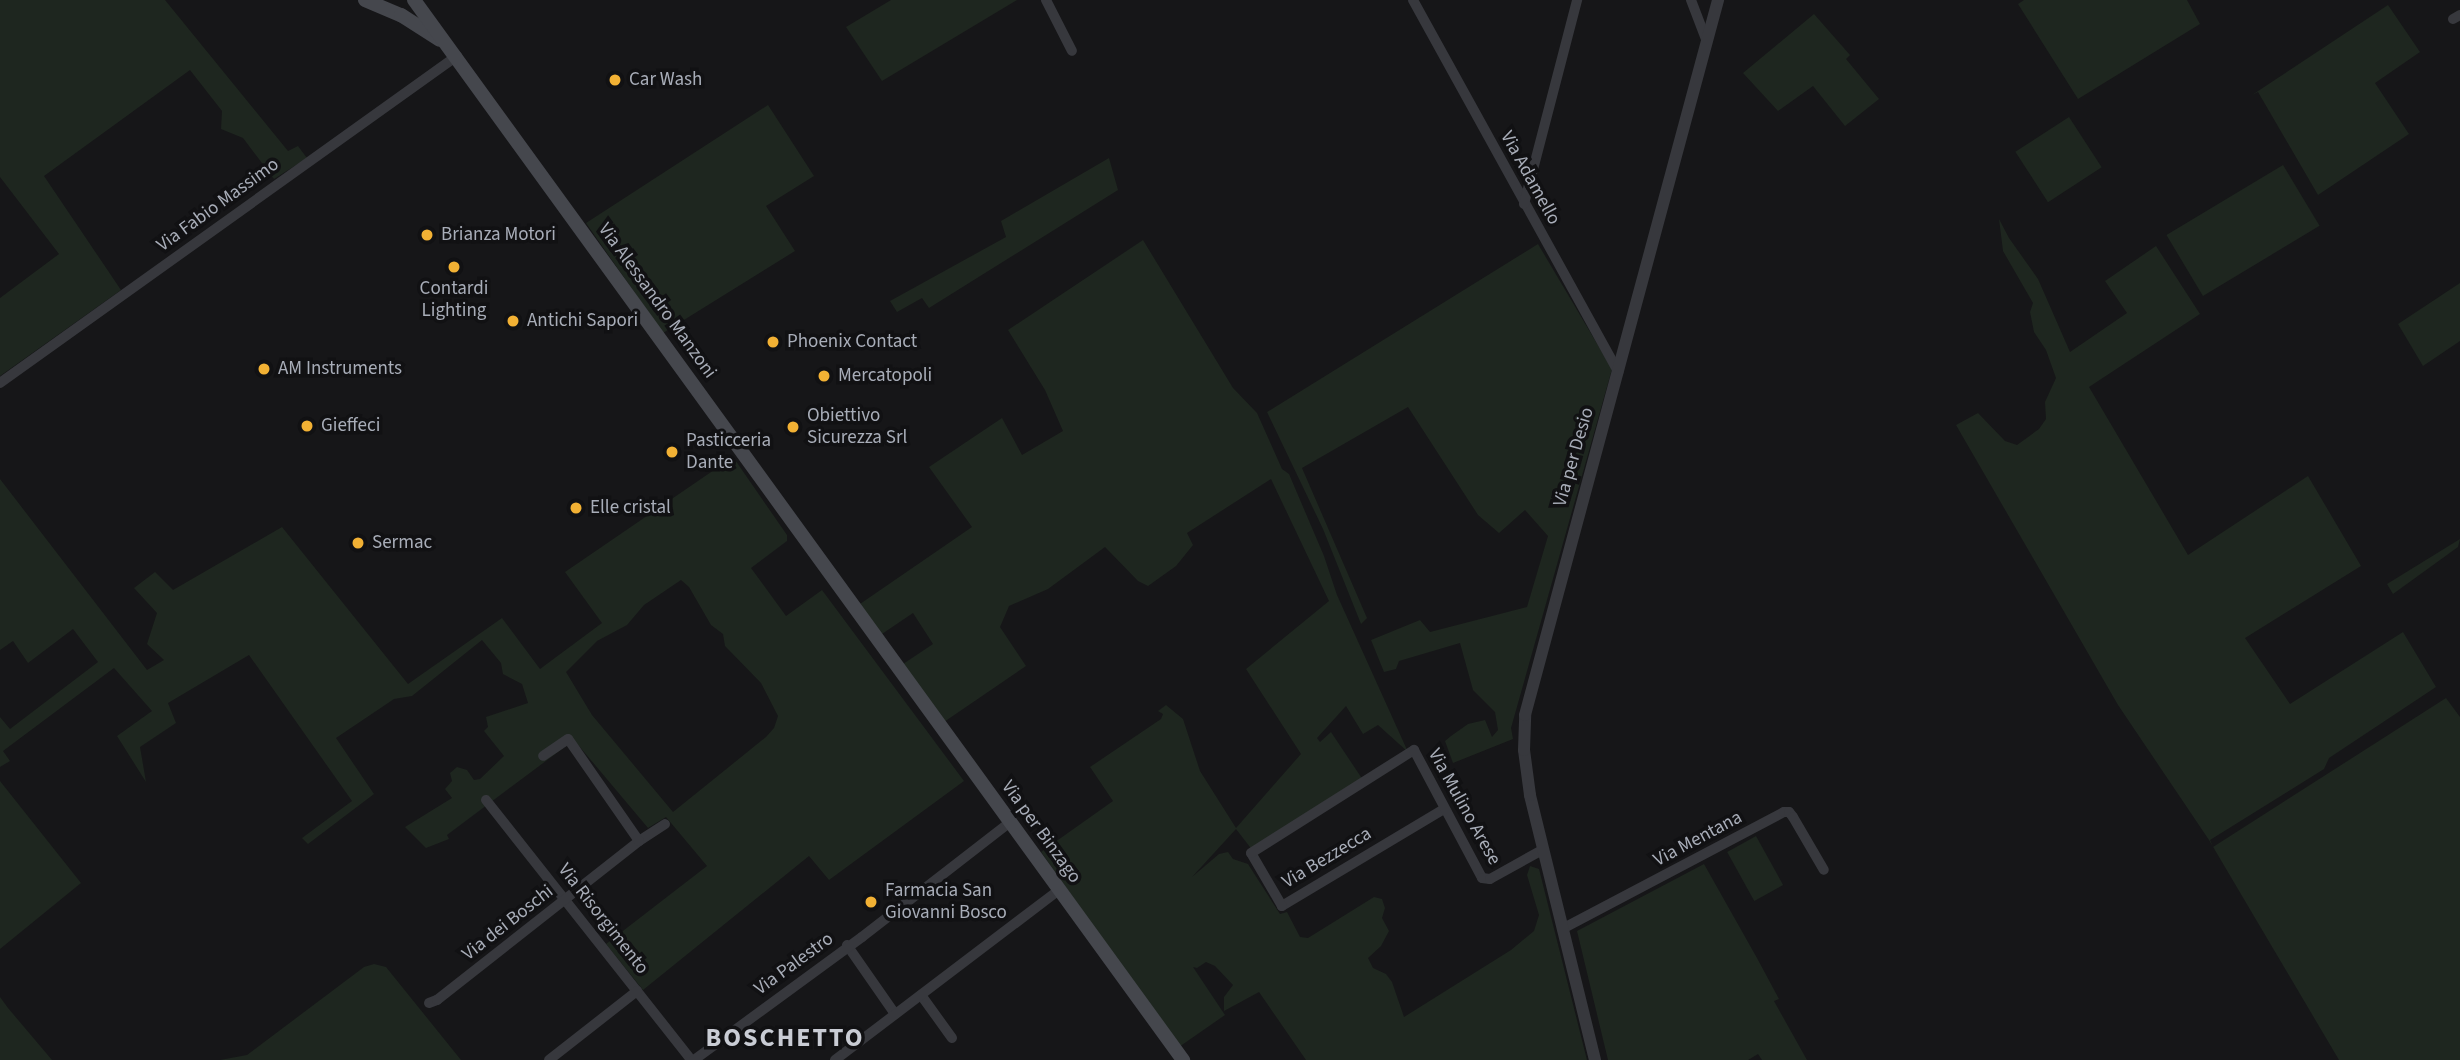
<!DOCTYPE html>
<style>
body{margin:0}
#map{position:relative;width:2460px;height:1060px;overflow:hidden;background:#161618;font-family:"Source Sans 3",sans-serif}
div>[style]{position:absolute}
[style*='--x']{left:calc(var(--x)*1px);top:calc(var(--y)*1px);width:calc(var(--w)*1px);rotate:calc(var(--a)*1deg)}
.green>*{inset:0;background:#1e261f;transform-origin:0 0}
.minor>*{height:10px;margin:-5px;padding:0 5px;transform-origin:5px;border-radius:5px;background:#37383d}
.tertiary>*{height:12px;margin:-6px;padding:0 6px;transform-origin:6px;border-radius:6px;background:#37383d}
.secondary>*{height:14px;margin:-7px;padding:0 7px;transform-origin:7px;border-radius:7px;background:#45474d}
.dots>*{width:19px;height:19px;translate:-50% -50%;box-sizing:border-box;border:4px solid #111113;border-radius:50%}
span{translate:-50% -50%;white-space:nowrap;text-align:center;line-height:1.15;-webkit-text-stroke:7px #111113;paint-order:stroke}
.poi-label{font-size:19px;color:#a8adb8}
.left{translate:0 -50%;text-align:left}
.street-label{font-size:19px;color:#a8adb8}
.district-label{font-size:26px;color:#c9ccd4;font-weight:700;letter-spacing:2px}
</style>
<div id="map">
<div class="green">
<i style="clip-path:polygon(0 0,165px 0,288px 151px,298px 146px,307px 158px,274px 179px,243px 138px,221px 129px,222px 111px,190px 70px,44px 176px,121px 290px,0 376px,0 298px,59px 254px,0 177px)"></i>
<i style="clip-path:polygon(891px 0,1017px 0,882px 81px,846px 27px)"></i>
<i style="clip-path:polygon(2024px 0,2187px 0,2200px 24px,2078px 99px,2018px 4px)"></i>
<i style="clip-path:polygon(2388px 5px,2420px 52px,2375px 83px,2409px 134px,2318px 195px,2258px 92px,2252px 95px)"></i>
<i style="clip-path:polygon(1814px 14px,1850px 55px,1846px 59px,1879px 99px,1845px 126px,1813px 86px,1778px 111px,1743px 73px)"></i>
<i style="clip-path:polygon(768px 105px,814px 176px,766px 206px,795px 251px,663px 333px,586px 223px)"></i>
<i style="left:2069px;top:117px;width:60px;height:64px;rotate:57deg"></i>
<i style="clip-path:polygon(1109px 158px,1118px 190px,929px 308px,922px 298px,897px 312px,890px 301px,1006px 237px,1001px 221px)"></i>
<i style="left:2283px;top:165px;width:71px;height:136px;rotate:59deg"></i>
<i style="clip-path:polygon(1999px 219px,2009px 238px,2038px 279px,2070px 352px,2127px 313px,2105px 281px,2156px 246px,2200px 314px,2089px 387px,2188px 555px,2308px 476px,2361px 566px,2245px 638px,2290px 704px,2403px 632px,2436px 687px,2329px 758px,2324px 769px,2210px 840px,2213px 847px,2446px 698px,2460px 717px,2460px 1060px,2339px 1060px,2209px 840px,2118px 705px,1956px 425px,1978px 413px,2005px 441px,2017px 445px,2039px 429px,2046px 419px,2045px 402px,2056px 378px,2046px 350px,2034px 332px,2030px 312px,2033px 303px,2003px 251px)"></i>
<i style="clip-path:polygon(1143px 240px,1233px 388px,1257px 413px,1282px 469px,1289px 474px,1324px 556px,1337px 595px,1408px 752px,1378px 725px,1363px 734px,1346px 706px,1317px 738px,1320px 742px,1331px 732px,1363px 780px,1253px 851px,1236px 829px,1192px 877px,1219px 854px,1228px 852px,1233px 859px,1248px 864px,1280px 914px,1287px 912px,1300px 937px,1308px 938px,1374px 897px,1382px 899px,1385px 908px,1382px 918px,1389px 931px,1381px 946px,1368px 958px,1373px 968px,1386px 974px,1392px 982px,1404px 1017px,1511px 950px,1534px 931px,1539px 915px,1527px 875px,1530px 866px,1539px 869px,1587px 1060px,1306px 1060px,1259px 992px,1224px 1011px,1224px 997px,1233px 985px,1215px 966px,1206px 962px,1197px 968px,1193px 967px,1225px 1015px,1179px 1047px,1041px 852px,1113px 801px,1090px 767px,1161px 719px,1163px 714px,1158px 711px,1166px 705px,1183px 719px,1200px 771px,1236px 828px,1301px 754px,1246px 669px,1329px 601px,1271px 479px,1187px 533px,1193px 545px,1176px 566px,1148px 586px,1138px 581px,1105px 547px,1048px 589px,1009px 606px,1000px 627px,1026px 666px,944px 722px,900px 666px,933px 644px,913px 613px,879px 636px,857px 606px,972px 527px,929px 467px,1002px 418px,1022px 455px,1063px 431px,1045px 390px,1008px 330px)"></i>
<i style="clip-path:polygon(1538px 244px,1612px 369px,1511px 728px,1513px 739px,1453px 763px,1445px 741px,1451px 736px,1468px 724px,1485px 720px,1492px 737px,1498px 730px,1495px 712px,1473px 690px,1460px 643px,1399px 661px,1396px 669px,1384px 672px,1371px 640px,1420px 620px,1430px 632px,1527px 607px,1548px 536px,1525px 510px,1499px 533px,1478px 515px,1408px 407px,1302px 468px,1367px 618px,1361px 624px,1323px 529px,1267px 412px)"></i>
<i style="clip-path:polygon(2460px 283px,2460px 341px,2423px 366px,2398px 324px)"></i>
<i style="clip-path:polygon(evenodd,733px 457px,787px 535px,787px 541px,751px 568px,786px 616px,822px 590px,964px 781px,829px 880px,809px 856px,643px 990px,606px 944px,707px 866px,666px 817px,648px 828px,574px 740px,447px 835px,449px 839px,426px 848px,405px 827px,452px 798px,445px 789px,452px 781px,450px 773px,457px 767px,467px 770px,474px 780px,480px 779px,504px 756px,484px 731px,488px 727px,486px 717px,528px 703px,522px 684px,503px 674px,501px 663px,482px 640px,412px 696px,394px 699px,336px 738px,374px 794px,308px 844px,302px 838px,352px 801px,249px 655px,168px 703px,176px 723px,140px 747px,146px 782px,117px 736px,152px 711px,114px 668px,3px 751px,10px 761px,0 767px,0 717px,10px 729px,98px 662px,73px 629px,28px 663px,13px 641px,0 650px,0 479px,147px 670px,164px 660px,147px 644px,157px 613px,134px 588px,155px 572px,173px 590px,282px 527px,408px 684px,502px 618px,540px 669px,602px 623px,565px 572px,733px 457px,681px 580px,689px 587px,711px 625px,723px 634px,725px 646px,761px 683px,778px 716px,774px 728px,766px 737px,673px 812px,592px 715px,566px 672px,597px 641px,627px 625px,644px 605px,681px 580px)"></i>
<i style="clip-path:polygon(2460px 539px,2458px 547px,2393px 594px,2387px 584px)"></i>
<i style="clip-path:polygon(0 781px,81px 883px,0 949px)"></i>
<i style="left:1756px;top:836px;width:56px;height:33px;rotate:61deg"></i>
<i style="clip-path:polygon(1704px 864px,1757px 958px,1779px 999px,1774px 1001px,1807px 1060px,1762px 1060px,1758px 1054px,1748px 1060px,1608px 1060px,1577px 931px)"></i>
<i style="clip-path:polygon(374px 964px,386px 967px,461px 1060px,220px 1060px,247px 1055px,364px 967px)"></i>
<i style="clip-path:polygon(0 997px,8px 1008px,52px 1060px,0 1060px)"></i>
</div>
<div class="minor">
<i style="--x:1046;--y:0;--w:57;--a:63"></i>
<i style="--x:1413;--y:0;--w:425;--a:61.1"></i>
<i style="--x:1691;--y:0;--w:45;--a:69.1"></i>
<i style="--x:2453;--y:19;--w:8;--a:-30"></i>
<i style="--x:1524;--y:204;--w:211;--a:-75.4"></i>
<i style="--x:0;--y:383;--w:562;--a:-35.59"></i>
<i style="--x:486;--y:800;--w:331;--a:51.7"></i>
<i style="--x:1444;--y:809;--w:189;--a:149.1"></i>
<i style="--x:1282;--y:906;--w:61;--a:-120.3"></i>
<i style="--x:1251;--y:853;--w:193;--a:-32.3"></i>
<i style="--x:1414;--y:750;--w:145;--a:62"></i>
<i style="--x:1482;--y:878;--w:8;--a:7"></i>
<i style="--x:1490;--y:879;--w:60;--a:-29.1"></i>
<i style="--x:639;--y:841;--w:31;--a:-33"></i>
<i style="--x:1562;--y:929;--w:251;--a:-27.8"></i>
<i style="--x:1784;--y:812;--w:5;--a:0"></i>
<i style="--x:1789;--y:812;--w:6;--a:51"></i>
<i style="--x:1793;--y:817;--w:61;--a:59.7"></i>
<i style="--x:847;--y:945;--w:84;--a:55.2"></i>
<i style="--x:921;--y:995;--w:53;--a:54.2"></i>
<i style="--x:429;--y:1003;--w:9;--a:-21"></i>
<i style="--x:437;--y:1000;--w:257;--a:-38.2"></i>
<i style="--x:639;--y:841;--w:124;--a:-124.8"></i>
<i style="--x:568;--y:739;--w:30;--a:146"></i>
<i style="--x:549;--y:1060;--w:112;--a:-38.1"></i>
<i style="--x:694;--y:1060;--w:208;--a:-36.2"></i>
<i style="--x:862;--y:937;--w:187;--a:-37.8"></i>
<i style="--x:835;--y:1060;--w:281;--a:-37.2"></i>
</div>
<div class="tertiary">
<i style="--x:1595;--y:1060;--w:273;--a:-103.8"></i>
<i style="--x:1530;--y:795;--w:45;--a:-97.6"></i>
<i style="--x:1524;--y:750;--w:35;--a:-88"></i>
<i style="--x:1525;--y:715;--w:741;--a:-74.89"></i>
</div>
<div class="secondary">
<i style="--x:365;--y:0;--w:39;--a:23"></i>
<i style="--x:401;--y:15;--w:46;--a:32.7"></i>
<i style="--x:414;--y:0;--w:1310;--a:54.04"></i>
</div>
<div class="dots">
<i style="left:615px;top:80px;background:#f2b134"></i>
<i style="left:427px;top:235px;background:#f2b134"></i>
<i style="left:454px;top:267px;background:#f2b134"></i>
<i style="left:513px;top:321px;background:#f2b134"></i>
<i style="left:773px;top:342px;background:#f2b134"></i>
<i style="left:264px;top:369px;background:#f2b134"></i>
<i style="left:824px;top:376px;background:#f2b134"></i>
<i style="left:307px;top:426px;background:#f2b134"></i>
<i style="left:793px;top:427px;background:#f2b134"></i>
<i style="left:672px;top:452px;background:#f2b134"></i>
<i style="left:576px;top:508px;background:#f2b134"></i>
<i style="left:358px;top:543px;background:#f2b134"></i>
<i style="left:871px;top:902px;background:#f2b134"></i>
</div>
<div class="poi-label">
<span class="left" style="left:629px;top:80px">Car Wash</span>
<span class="left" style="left:441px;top:235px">Brianza Motori</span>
<span style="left:454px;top:300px">Contardi<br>Lighting</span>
<span class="left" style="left:527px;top:321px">Antichi Sapori</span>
<span class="left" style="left:787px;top:342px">Phoenix Contact</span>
<span class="left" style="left:278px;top:369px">AM Instruments</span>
<span class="left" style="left:838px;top:376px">Mercatopoli</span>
<span class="left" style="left:807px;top:427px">Obiettivo<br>Sicurezza Srl</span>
<span class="left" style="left:321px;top:426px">Gieffeci</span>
<span class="left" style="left:686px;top:452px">Pasticceria<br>Dante</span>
<span class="left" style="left:590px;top:508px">Elle cristal</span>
<span class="left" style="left:372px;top:543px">Sermac</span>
<span class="left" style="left:885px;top:902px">Farmacia San<br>Giovanni Bosco</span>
</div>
<div class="street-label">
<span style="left:1530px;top:178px;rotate:61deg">Via Adamello</span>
<span style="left:218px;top:205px;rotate:-36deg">Via Fabio Massimo</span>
<span style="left:657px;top:301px;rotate:54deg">Via Alessandro Manzoni</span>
<span style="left:1574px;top:457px;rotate:-74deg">Via per Desio</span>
<span style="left:1464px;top:807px;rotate:61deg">Via Mulino Arese</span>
<span style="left:1041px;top:832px;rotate:54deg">Via per Binzago</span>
<span style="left:1698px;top:839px;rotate:-28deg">Via Mentana</span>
<span style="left:1327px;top:858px;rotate:-31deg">Via Bezzecca</span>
<span style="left:603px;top:919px;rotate:52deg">Via Risorgimento</span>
<span style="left:508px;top:923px;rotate:-38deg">Via dei Boschi</span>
<span style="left:794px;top:964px;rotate:-36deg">Via Palestro</span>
</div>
<div class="district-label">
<span style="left:785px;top:1038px">BOSCHETTO</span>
</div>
</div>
